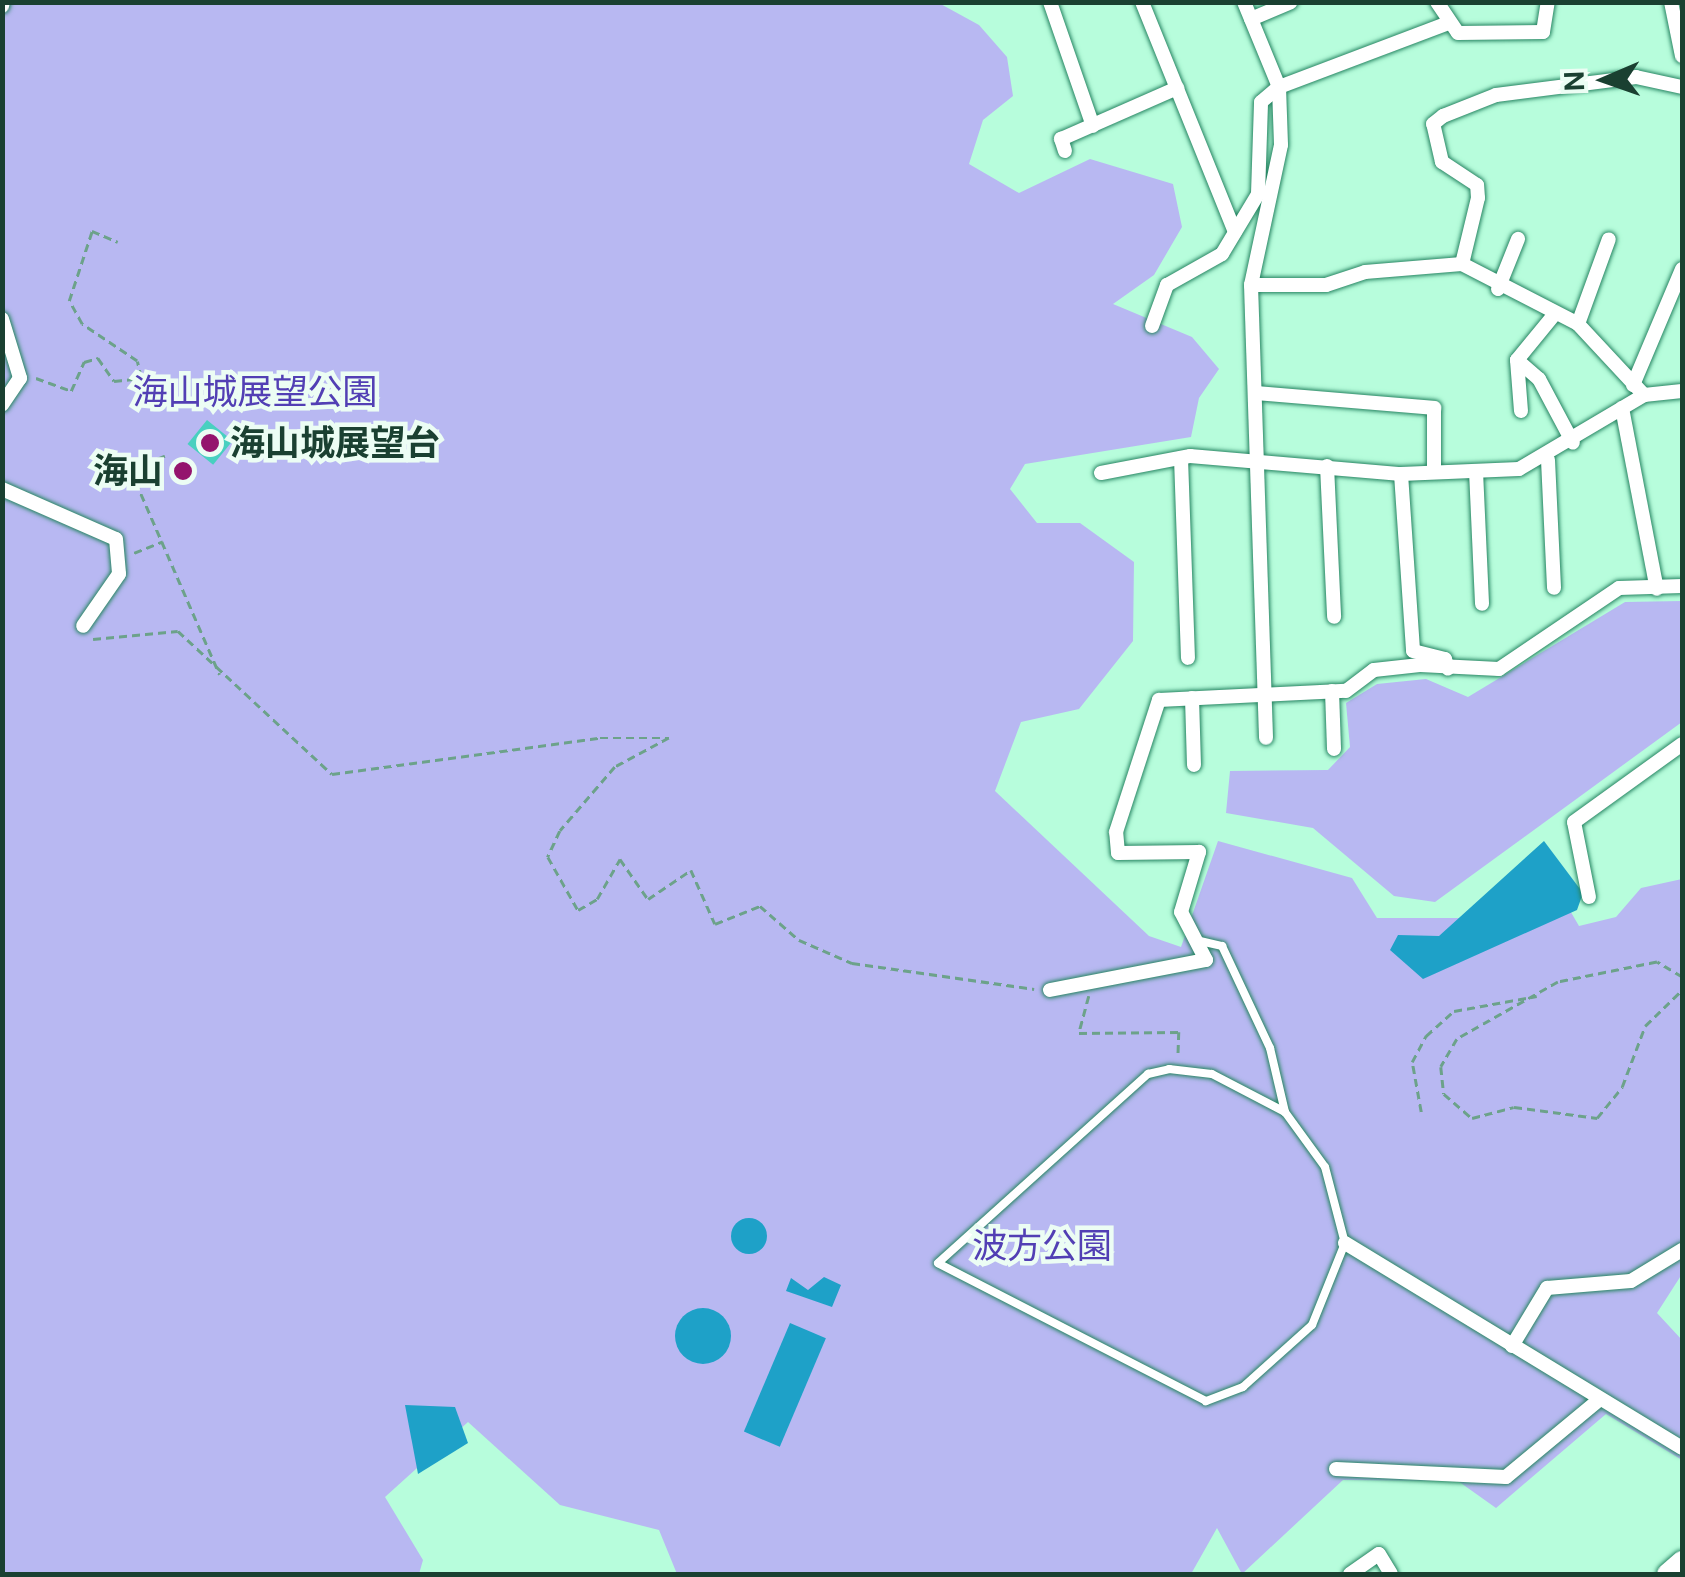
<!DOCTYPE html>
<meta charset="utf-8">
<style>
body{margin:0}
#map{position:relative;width:1685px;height:1577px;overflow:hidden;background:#b7fddc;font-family:"DM Sans","Noto Sans JP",sans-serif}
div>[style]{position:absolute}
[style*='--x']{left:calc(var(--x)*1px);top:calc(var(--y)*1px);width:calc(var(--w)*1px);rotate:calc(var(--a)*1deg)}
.green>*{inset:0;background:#b8b8f2}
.water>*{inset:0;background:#1ea1c8;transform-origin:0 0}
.round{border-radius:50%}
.building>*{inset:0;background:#48d0c0;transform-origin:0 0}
.path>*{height:2.5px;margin-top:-1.25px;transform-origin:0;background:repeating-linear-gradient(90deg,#6ca28a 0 8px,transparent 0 13px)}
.roads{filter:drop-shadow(0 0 2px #268562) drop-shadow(0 0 2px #268562)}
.lane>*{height:8px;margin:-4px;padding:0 4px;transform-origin:4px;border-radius:4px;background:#fff}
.street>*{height:14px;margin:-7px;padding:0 7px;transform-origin:7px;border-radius:7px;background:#fff}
.secondary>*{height:20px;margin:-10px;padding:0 10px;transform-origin:10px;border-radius:10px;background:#fff}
.dots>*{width:28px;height:28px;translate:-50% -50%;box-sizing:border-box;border:5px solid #ecfdf4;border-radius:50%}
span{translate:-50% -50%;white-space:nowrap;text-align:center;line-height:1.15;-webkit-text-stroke:9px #ecfdf4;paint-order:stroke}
.park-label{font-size:35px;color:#523fb4}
.poi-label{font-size:35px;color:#1a4031;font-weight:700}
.left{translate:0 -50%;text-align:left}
.right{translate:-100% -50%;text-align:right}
.frame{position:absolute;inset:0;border:5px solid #1a4031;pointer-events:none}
.north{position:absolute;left:1555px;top:30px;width:100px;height:100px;-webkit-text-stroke:8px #ecfdf4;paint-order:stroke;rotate:268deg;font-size:28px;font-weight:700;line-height:40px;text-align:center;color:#1a4031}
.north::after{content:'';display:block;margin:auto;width:35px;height:45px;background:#1a4031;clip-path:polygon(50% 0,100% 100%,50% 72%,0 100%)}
</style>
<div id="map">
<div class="green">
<i style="clip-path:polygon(937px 2px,979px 25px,1007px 57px,1013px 96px,983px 120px,969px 164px,1019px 193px,1090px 159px,1173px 184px,1182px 227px,1154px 275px,1113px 304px,1192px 337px,1219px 369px,1199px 398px,1191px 437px,1025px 464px,1010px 489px,1037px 523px,1080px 523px,1134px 562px,1133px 641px,1079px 709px,1021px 722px,995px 791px,1149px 936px,1181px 947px,1218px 841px,1352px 878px,1377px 918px,1476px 918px,1537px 854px,1579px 926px,1616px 917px,1641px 888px,1682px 879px,1682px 1274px,1657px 1313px,1682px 1340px,1682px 1460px,1606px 1414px,1496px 1508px,1458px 1481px,1343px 1480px,1242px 1574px,1217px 1528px,1191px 1574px,677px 1574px,659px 1530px,560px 1505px,468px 1422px,385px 1497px,423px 1560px,419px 1574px,3px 1574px,3px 3px)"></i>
<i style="clip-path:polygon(1682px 601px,1682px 722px,1435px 902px,1394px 896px,1313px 828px,1226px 813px,1230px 771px,1328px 770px,1350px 747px,1346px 703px,1377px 684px,1426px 679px,1468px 697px,1625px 602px)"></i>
</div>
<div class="water">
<i style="clip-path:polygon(1544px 841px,1583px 893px,1577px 910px,1423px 979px,1390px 950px,1398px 935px,1439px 936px)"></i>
<i class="round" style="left:731px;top:1218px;width:36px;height:36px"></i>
<i style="clip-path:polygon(824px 1277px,841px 1285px,832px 1307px,786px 1291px,791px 1278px,808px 1290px)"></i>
<i class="round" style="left:675px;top:1308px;width:56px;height:56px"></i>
<i style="left:790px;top:1323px;width:39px;height:118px;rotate:23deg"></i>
<i style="clip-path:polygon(405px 1405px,455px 1407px,468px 1443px,418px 1474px)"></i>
</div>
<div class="building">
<i style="left:207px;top:420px;width:33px;height:31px;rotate:39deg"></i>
</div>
<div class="path">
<i style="--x:36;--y:378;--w:37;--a:20"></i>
<i style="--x:71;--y:391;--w:32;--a:-66"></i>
<i style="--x:84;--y:362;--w:15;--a:-16"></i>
<i style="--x:98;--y:358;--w:28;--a:55"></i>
<i style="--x:114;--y:381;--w:27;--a:-6"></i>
<i style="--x:141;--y:378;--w:17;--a:-103"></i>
<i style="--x:137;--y:361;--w:66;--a:-146.1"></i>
<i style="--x:82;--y:324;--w:26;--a:-119"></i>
<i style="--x:69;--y:301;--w:74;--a:-71.8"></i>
<i style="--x:92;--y:231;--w:28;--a:23"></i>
<i style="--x:165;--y:456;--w:23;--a:157"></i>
<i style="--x:144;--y:465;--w:19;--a:115"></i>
<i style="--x:136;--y:482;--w:210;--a:66.5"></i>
<i style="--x:134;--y:553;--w:31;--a:-22"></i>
<i style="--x:93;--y:639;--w:85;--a:-5.4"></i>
<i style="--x:178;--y:631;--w:210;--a:42.9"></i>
<i style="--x:332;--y:774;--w:270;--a:-7.7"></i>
<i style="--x:600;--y:738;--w:69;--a:0"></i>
<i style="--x:669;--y:738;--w:61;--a:151.8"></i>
<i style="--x:615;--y:767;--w:84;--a:130.7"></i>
<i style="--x:560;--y:831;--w:29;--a:115"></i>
<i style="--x:548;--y:857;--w:61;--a:60.5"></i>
<i style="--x:578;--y:910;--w:22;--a:-30"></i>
<i style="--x:597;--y:899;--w:46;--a:-60.1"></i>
<i style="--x:620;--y:859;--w:49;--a:55"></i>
<i style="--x:648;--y:899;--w:52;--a:-34"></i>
<i style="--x:691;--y:870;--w:59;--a:66"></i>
<i style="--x:715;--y:924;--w:48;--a:-21.8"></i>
<i style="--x:760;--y:906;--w:52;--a:41.1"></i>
<i style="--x:799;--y:940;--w:58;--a:23.5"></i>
<i style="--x:852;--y:963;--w:184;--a:8.1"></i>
<i style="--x:1682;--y:977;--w:29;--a:-149"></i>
<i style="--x:1657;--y:962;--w:101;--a:168.6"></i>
<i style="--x:1558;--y:982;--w:116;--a:150.6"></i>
<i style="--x:1457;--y:1039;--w:32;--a:120"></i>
<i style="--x:1441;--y:1067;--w:27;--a:84"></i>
<i style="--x:1444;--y:1094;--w:37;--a:41"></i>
<i style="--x:1472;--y:1118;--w:43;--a:-14.7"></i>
<i style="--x:1514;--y:1107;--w:84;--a:7.5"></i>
<i style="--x:1597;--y:1118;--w:40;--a:-51"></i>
<i style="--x:1622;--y:1087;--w:65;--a:-69.3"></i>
<i style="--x:1645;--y:1026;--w:52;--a:-44.2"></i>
<i style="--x:1089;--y:996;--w:38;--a:105"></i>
<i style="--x:1079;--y:1033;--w:100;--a:-0.6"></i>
<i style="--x:1179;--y:1032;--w:25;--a:92"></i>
<i style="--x:1421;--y:1112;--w:51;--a:-100.2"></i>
<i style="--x:1412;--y:1062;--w:30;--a:-62"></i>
<i style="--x:1426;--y:1036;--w:38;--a:-42"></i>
<i style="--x:1454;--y:1011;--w:84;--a:-10.2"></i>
</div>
<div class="roads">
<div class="lane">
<i style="--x:1200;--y:941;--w:23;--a:13"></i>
<i style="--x:1222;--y:946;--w:113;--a:64.8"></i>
<i style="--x:1270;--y:1048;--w:66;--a:76.8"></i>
<i style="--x:1169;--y:1069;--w:43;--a:6.6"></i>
<i style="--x:1212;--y:1074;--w:82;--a:27.5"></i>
<i style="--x:1285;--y:1112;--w:68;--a:54"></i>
<i style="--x:1325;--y:1167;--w:79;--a:75.3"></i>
<i style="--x:1345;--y:1243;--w:88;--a:111.9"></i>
<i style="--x:1312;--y:1325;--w:93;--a:138.1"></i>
<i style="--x:1243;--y:1387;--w:40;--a:159"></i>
<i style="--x:1206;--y:1401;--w:301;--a:-152.8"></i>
<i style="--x:938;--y:1263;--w:283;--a:-42"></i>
<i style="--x:1148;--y:1074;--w:22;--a:-13"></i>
</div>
<div class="street">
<i style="--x:1050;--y:2;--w:131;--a:70.9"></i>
<i style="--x:1142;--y:2;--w:248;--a:68"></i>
<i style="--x:1244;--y:2;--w:92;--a:67.6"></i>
<i style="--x:1279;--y:87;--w:58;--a:88"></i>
<i style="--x:1281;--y:145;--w:143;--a:102.1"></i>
<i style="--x:1251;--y:285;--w:453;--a:88.1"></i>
<i style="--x:1437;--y:2;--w:37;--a:56"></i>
<i style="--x:1458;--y:33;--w:85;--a:-0.7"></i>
<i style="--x:1543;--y:32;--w:30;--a:-81"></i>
<i style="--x:1671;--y:2;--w:55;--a:78.5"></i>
<i style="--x:2;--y:6;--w:4;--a:-76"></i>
<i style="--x:1251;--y:19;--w:43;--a:-23"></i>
<i style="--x:1065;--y:151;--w:13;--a:-108"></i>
<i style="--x:1061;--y:139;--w:127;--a:-23.7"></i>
<i style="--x:1462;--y:264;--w:68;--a:-76.4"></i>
<i style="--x:1478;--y:198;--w:13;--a:-94"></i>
<i style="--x:1477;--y:185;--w:42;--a:-146.7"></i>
<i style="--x:1442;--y:162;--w:39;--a:-103"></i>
<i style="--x:1433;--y:124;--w:13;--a:-39"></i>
<i style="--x:1443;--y:116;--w:57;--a:-21.6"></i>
<i style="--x:1496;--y:95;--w:141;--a:-7.3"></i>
<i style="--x:1636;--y:77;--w:47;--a:12.3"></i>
<i style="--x:1251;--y:285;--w:75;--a:0"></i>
<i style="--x:1326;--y:285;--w:41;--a:-18.4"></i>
<i style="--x:1365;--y:272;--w:97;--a:-4.7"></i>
<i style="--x:1462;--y:264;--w:131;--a:27.3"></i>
<i style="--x:1578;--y:324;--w:97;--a:47.1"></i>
<i style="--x:1498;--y:289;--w:54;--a:-68.2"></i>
<i style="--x:2;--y:319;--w:62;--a:73"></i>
<i style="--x:20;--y:378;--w:32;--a:124"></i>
<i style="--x:1578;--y:324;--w:90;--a:-70"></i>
<i style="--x:1152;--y:326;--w:44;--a:-69.9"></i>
<i style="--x:1167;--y:285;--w:63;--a:-29.4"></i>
<i style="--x:1222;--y:254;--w:70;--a:-59"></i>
<i style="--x:1258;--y:194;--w:92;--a:-88.1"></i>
<i style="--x:1261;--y:102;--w:23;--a:-40"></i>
<i style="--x:1279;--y:87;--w:178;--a:-20.7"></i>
<i style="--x:1517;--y:360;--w:29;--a:41"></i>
<i style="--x:1539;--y:379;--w:72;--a:62"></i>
<i style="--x:1633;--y:385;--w:126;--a:-67.1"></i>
<i style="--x:1257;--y:393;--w:178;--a:4.8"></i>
<i style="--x:1434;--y:408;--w:64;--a:90"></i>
<i style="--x:1622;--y:408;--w:184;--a:79.1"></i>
<i style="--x:1521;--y:411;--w:51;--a:-94.5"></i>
<i style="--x:1517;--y:360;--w:58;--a:-50.6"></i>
<i style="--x:1181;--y:458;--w:200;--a:88"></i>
<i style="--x:1548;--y:460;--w:128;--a:87.3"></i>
<i style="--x:1327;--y:466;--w:151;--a:87.3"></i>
<i style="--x:1476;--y:471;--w:133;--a:87.4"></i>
<i style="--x:1101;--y:473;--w:91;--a:-10.8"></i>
<i style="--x:1190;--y:456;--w:212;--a:4.9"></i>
<i style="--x:1401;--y:474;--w:118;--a:-2.4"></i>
<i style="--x:1519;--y:469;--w:145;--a:-30.6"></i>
<i style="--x:1644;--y:395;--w:38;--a:-6"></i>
<i style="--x:1401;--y:474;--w:177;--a:86.1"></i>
<i style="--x:1413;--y:651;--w:33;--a:14"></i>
<i style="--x:1445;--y:659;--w:10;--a:73"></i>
<i style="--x:2;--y:489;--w:124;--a:23.7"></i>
<i style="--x:116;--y:539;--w:35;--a:85"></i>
<i style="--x:119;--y:574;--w:63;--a:124.7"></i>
<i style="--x:1332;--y:691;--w:58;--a:88"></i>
<i style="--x:1192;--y:698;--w:67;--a:88.3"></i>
<i style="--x:1589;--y:897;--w:76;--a:-101.3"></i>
<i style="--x:1574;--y:822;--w:133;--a:-35.8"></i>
<i style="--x:1050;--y:990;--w:159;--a:-10.9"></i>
<i style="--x:1206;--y:960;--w:54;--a:-117.5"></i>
<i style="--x:1181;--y:912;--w:63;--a:-73.3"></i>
<i style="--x:1199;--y:852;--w:81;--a:179.3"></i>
<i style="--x:1118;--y:853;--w:21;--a:-95"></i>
<i style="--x:1116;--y:832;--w:139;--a:-72"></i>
<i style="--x:1159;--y:700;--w:187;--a:-2.8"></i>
<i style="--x:1346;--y:691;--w:35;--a:-37"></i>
<i style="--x:1374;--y:670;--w:46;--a:-6.2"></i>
<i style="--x:1420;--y:665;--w:79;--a:2.9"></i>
<i style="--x:1499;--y:669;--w:145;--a:-34"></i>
<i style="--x:1619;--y:588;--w:63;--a:-1.8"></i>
<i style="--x:1345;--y:1243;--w:394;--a:31.3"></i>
<i style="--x:1512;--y:1346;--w:68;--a:-58.9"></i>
<i style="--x:1547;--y:1288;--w:84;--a:-4.8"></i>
<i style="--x:1631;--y:1281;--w:60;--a:-31.3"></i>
<i style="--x:1336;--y:1469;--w:170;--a:2.7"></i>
<i style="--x:1506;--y:1477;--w:122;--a:-39.7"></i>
<i style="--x:1350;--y:1574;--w:35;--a:-35"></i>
<i style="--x:1379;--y:1554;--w:23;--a:59"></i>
</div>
<div class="secondary">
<i style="--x:1667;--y:1574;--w:20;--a:-41"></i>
</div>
</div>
<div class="dots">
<i style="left:210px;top:443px;background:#94146d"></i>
<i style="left:183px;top:471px;background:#94146d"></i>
</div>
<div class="park-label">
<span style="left:255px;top:392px">海山城展望公園</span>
<span style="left:1042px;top:1246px">波方公園</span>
</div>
<div class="poi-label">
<span class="left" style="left:230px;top:443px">海山城展望台</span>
<span class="right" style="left:163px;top:471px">海山</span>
</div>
<div class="frame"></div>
<div class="north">N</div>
</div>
